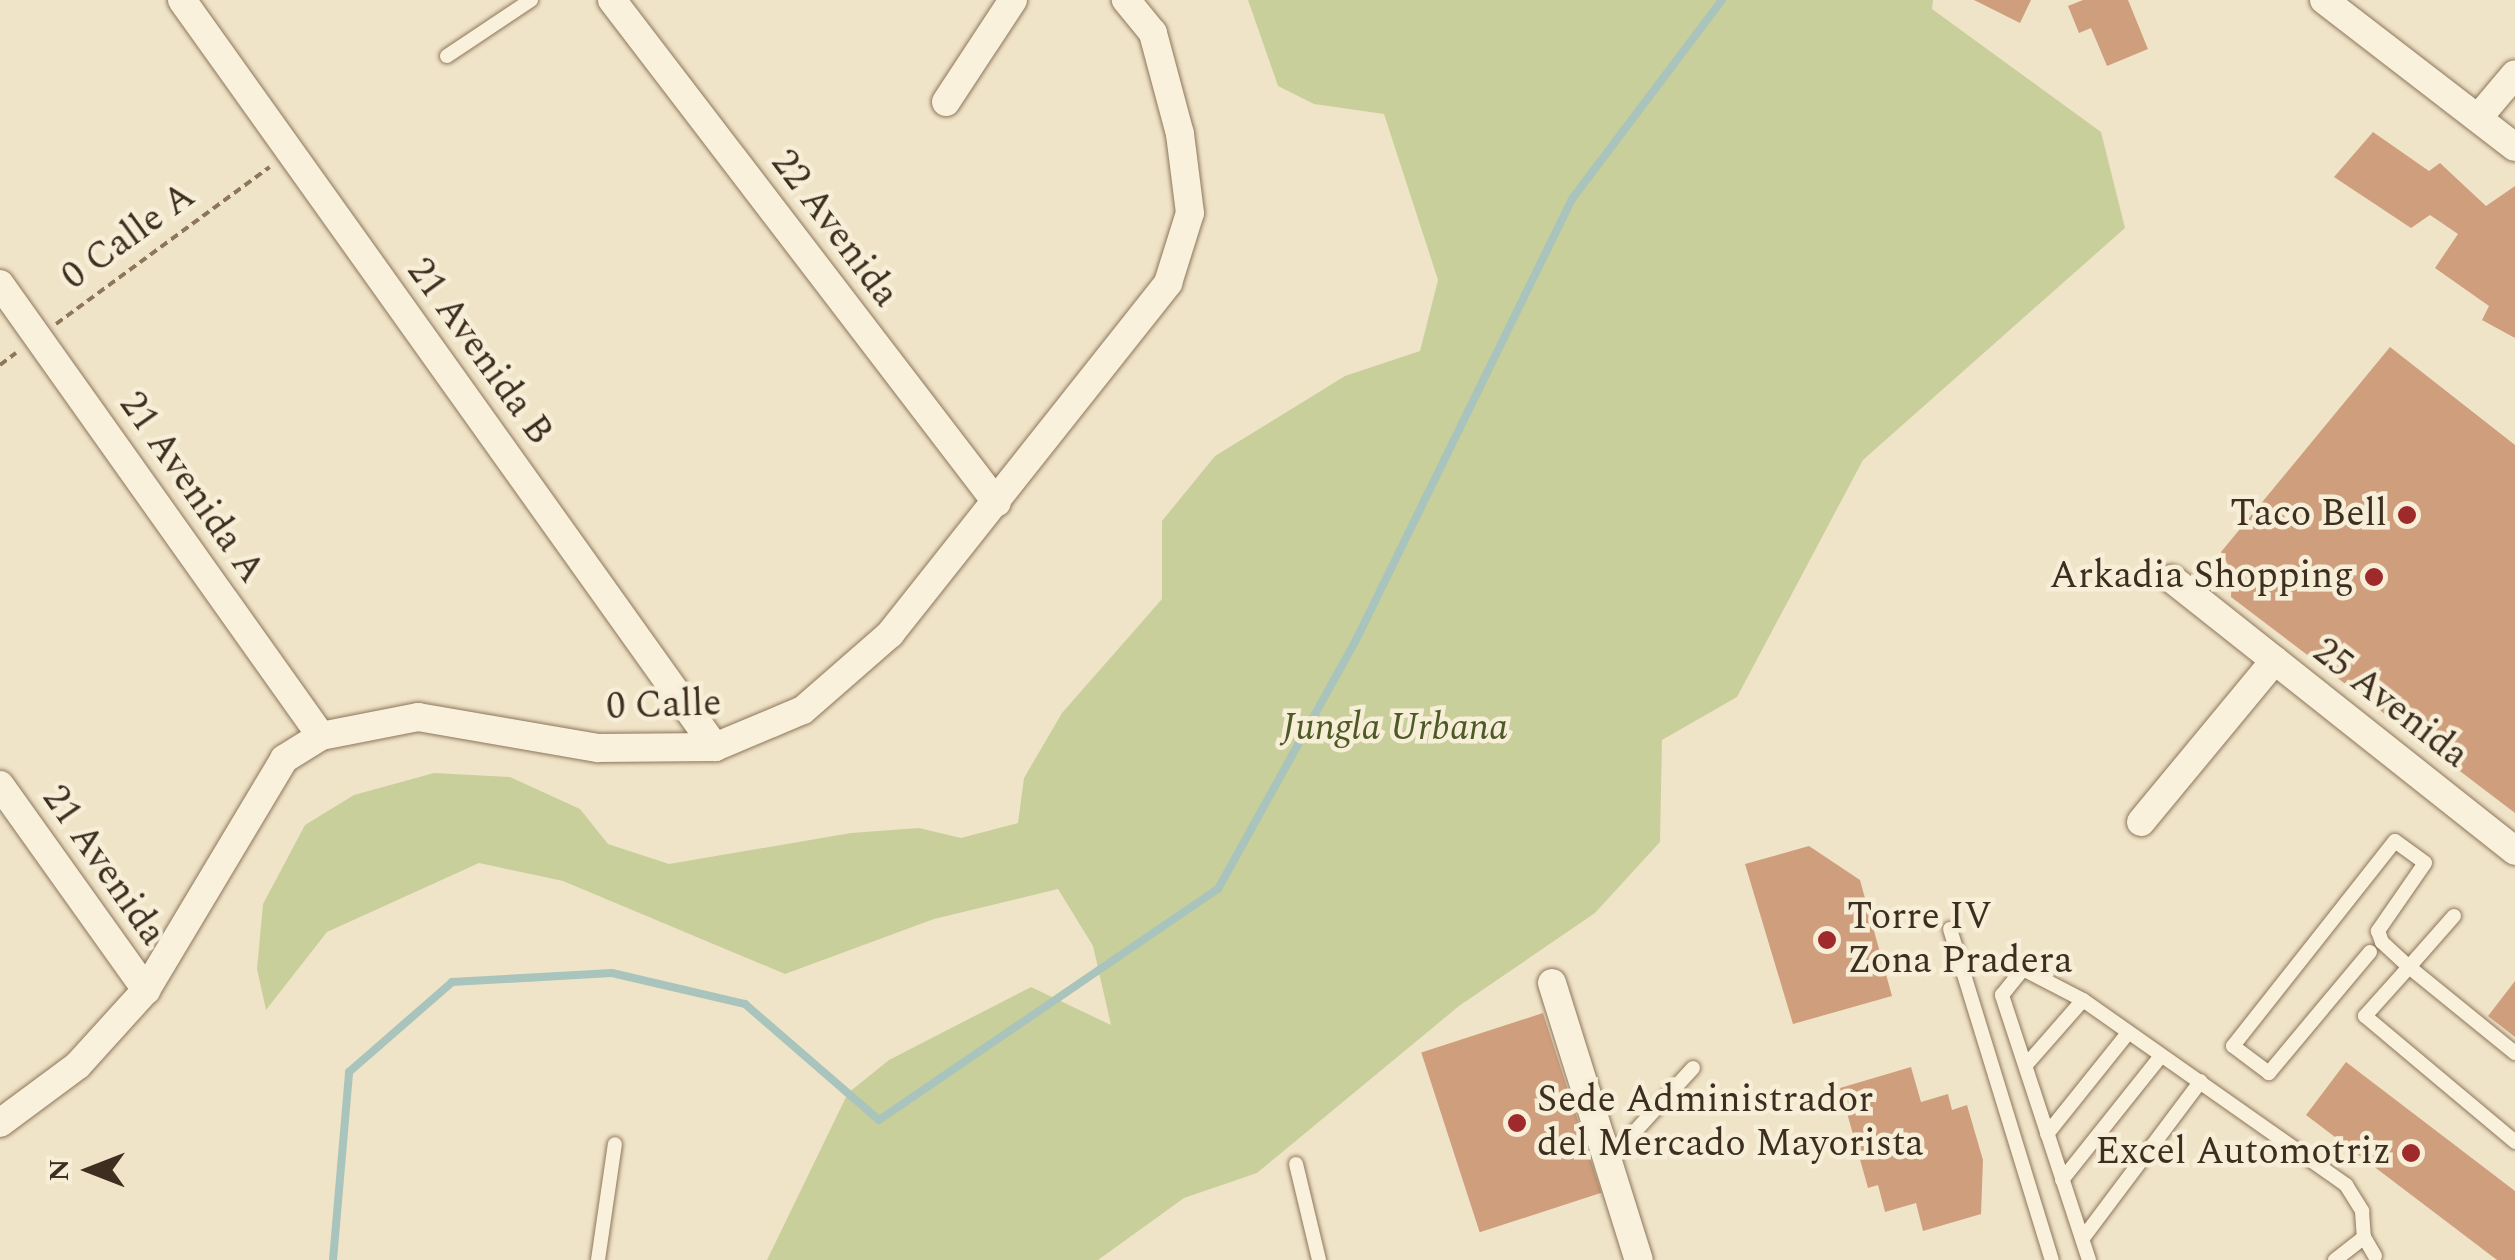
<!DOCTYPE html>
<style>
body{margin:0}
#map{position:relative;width:2515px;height:1260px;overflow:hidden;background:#f0e4c8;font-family:Spectral,serif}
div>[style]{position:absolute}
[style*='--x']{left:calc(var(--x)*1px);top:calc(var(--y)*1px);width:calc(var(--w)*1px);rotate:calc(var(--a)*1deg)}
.green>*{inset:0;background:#c9cf9b}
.stream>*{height:8px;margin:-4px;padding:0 4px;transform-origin:4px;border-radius:4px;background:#a9c4bc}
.building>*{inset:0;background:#cf9f7d;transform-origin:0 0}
.path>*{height:4px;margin-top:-2px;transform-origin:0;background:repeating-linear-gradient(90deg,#8d765c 0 8px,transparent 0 13px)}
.roads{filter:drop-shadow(0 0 2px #8d765c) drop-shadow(0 0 2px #8d765c)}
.lane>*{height:14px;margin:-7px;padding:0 7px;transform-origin:7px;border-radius:7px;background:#faf1dc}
.street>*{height:28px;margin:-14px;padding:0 14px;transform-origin:14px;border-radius:14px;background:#faf1dc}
.dots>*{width:28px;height:28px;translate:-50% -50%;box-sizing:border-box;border:5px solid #f7eed8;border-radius:50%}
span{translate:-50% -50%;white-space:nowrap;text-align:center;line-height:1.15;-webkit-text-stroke:9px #f7eed8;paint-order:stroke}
.street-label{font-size:38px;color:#3d2e20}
.poi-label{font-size:38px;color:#3d2e20}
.right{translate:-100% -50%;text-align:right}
.left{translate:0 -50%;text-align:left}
.park-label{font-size:38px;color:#4d5a26;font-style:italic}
.north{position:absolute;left:40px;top:1120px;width:100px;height:100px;-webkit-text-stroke:8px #f7eed8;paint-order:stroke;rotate:270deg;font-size:28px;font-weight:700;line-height:40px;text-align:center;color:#3d2e20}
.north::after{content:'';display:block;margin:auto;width:35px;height:45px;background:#3d2e20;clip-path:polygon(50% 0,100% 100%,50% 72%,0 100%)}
</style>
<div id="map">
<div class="green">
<i style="clip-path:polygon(1248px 0,1933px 0,1932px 9px,2101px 132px,2125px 228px,1863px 460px,1737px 697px,1662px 740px,1660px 842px,1595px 913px,1459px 1006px,1257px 1173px,1184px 1198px,1098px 1260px,767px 1260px,848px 1093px,889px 1060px,1031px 987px,1111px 1025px,1093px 946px,1058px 889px,934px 919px,785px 974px,563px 881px,479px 863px,327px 932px,266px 1010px,257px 969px,263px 904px,305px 825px,354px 795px,434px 773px,510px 777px,580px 809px,608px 844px,669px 864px,851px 833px,919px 828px,961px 838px,1018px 823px,1024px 778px,1062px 713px,1162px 599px,1162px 521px,1215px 456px,1345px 376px,1420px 351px,1438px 280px,1384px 114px,1314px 104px,1278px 86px)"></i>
</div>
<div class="stream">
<i style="--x:333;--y:1260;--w:189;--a:-85.1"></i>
<i style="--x:349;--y:1072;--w:137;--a:-41.1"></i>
<i style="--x:452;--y:982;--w:160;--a:-3.2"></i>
<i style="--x:612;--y:973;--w:137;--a:13.1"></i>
<i style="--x:745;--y:1004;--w:177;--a:40.9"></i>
<i style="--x:879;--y:1120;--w:410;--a:-34.3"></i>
<i style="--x:1218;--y:889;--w:282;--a:-61"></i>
<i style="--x:1355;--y:642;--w:493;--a:-63.9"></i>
<i style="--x:1572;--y:199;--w:249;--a:-53"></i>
</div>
<div class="building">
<i style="clip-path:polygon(1974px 0,2031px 0,2020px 23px)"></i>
<i style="clip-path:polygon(2083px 0,2128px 0,2148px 49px,2107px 66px,2091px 28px,2079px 33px,2068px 6px)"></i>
<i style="clip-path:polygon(2373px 132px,2429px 171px,2440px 163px,2486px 206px,2515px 186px,2515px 338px,2482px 320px,2489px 306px,2435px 268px,2458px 234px,2430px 215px,2411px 228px,2334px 177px)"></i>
<i style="clip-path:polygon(2390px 347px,2515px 445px,2515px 813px,2231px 597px,2232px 572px,2221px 552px)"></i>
<i style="clip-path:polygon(1809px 846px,1860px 880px,1892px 996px,1793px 1024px,1745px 864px)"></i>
<i style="clip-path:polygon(2515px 981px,2515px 1037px,2488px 1016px)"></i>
<i style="left:1543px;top:1013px;width:189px;height:128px;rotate:72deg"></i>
<i style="clip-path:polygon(2346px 1062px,2515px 1191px,2515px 1260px,2497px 1260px,2306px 1115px)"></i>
<i style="clip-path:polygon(1911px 1067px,1921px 1102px,1948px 1094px,1952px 1110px,1967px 1105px,1983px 1160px,1981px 1214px,1923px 1231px,1916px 1203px,1885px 1212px,1878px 1185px,1868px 1188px,1840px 1088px)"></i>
</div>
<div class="path">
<i style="--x:56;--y:324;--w:265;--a:-36.3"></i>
<i style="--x:0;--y:365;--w:20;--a:-37"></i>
</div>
<div class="roads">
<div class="lane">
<i style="--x:447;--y:56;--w:101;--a:-33.7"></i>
<i style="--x:1950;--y:929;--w:346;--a:72.9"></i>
<i style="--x:2370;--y:952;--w:158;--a:129.9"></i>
<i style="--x:2269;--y:1073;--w:45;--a:-143.1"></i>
<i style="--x:2233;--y:1046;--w:261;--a:-51.7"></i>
<i style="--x:2395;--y:841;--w:37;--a:36"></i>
<i style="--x:2425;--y:863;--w:83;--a:124.7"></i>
<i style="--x:2378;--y:931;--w:12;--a:70"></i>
<i style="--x:2382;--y:942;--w:37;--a:43"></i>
<i style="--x:2409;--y:967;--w:68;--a:-48.6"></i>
<i style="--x:2515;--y:1053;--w:136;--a:-140.9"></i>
<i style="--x:2409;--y:967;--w:66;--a:131.9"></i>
<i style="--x:2365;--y:1016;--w:196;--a:40"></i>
<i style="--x:2026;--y:1065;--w:86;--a:-48.8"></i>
<i style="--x:2047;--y:1134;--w:129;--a:-51.3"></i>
<i style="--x:1608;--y:1161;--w:126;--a:-47.6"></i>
<i style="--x:1296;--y:1164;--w:99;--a:76.5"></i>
<i style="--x:2062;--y:1180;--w:159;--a:-51.4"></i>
<i style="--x:2083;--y:1238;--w:196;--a:-53.1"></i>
<i style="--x:598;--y:1260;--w:117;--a:-81.7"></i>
<i style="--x:2089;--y:1260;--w:279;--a:-108.2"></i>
<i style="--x:2002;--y:995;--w:33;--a:-51"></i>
<i style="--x:2023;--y:969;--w:68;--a:27.3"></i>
<i style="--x:2083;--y:1000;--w:322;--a:35.1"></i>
<i style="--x:2346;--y:1185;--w:31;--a:58"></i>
<i style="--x:2362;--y:1211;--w:26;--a:86"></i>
<i style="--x:2335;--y:1260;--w:37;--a:-38"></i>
<i style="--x:2364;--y:1237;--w:22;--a:60"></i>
</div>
<div class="street">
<i style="--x:182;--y:0;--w:918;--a:54.49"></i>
<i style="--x:612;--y:0;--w:633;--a:52.57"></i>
<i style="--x:2324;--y:0;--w:241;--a:37.6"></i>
<i style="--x:946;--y:102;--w:122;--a:-56.7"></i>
<i style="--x:2478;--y:118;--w:57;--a:-49.9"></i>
<i style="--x:0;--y:284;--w:554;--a:54.62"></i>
<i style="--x:2172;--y:579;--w:438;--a:38.4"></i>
<i style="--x:0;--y:785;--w:252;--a:54.5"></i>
<i style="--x:2141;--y:822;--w:210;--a:-50.4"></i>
<i style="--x:1552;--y:983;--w:290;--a:72.6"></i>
<i style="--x:0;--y:1123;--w:97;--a:-36.6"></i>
<i style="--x:78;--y:1065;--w:101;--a:-47.8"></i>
<i style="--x:146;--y:990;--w:269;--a:-59.1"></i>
<i style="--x:284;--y:759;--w:44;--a:-31.9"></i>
<i style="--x:321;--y:736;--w:99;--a:-11.1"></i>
<i style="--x:418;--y:717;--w:183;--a:9.8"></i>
<i style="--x:598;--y:748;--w:117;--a:-0.5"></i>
<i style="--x:715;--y:747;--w:95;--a:-22.8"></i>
<i style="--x:803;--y:710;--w:116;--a:-41.1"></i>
<i style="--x:890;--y:634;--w:448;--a:-51.6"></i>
<i style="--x:1168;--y:283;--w:73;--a:-72.6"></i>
<i style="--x:1190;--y:213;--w:80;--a:-97.2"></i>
<i style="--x:1180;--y:134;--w:105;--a:-105"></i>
<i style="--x:1153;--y:33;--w:43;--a:-129.3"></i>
</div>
</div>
<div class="dots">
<i style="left:2407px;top:515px;background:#9e2a2b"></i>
<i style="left:2374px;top:577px;background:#9e2a2b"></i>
<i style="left:1827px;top:940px;background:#9e2a2b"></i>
<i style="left:1517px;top:1123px;background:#9e2a2b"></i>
<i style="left:2411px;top:1153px;background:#9e2a2b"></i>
</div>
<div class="street-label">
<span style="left:834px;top:229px;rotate:53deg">22 Avenida</span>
<span style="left:129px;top:237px;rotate:-36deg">0 Calle A</span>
<span style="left:479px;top:352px;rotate:54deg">21 Avenida B</span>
<span style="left:191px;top:488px;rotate:55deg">21 Avenida A</span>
<span style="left:2390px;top:704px;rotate:38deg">25 Avenida</span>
<span style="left:664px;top:706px;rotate:-2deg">0 Calle</span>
<span style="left:103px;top:866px;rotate:55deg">21 Avenida</span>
</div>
<div class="poi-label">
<span class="right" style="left:2387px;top:515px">Taco Bell</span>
<span class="right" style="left:2354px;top:577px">Arkadia Shopping</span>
<span class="left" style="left:1847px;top:940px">Torre IV<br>Zona Pradera</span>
<span class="left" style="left:1537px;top:1123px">Sede Administrador<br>del Mercado Mayorista</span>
<span class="right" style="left:2391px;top:1153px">Excel Automotriz</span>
</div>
<div class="park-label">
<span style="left:1395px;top:729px">Jungla Urbana</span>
</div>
<div class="north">N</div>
</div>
